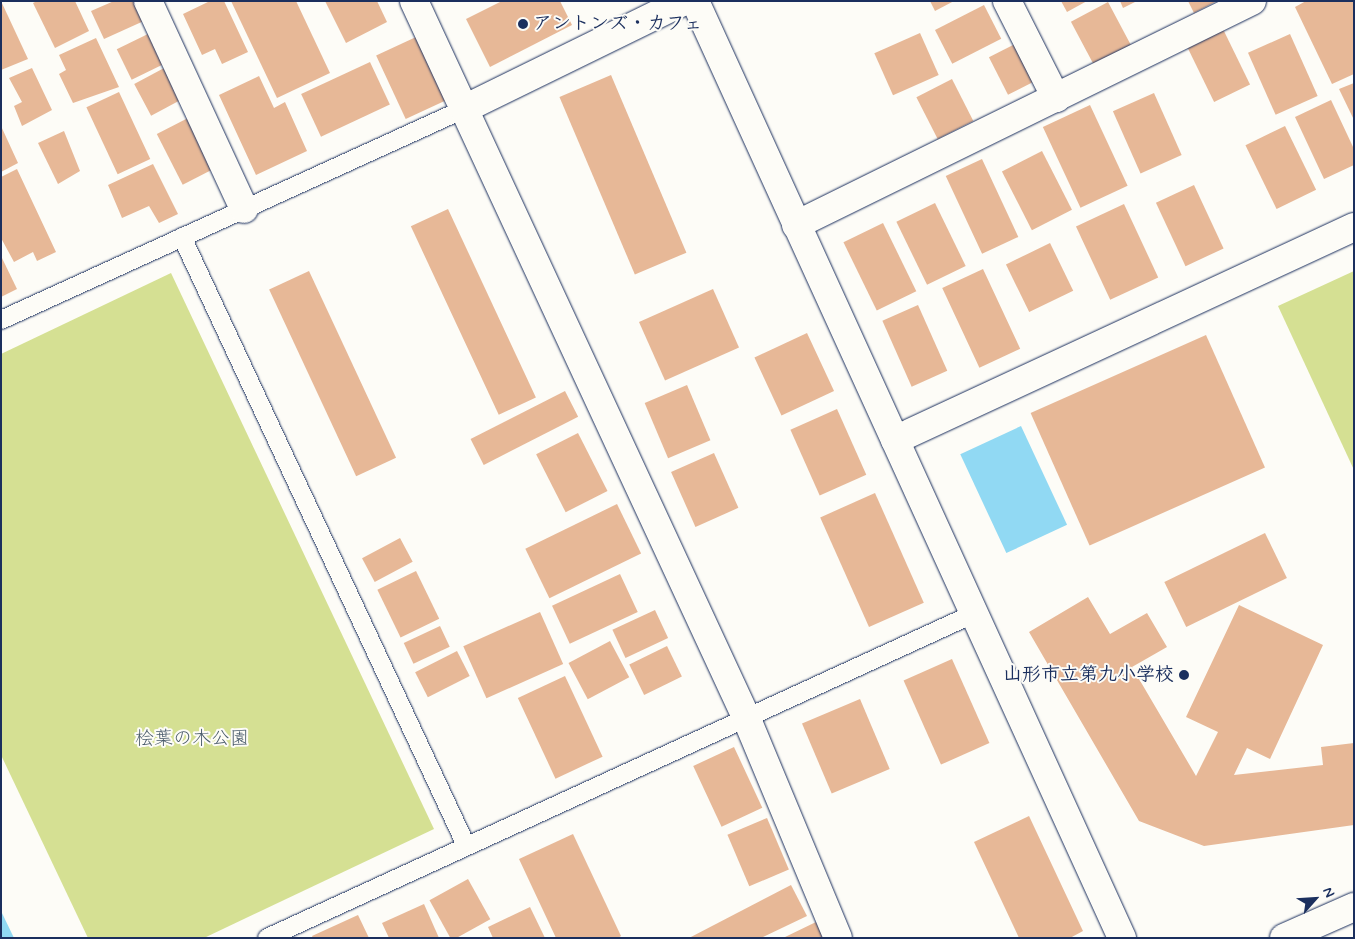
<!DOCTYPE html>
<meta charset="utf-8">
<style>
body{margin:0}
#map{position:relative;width:1355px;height:939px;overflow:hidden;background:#fdfcf7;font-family:Mynerve,"Klee One",sans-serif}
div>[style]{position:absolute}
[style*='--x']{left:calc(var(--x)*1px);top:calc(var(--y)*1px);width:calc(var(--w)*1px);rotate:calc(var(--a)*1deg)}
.green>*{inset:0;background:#d5e093}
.water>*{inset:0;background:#91d9f3;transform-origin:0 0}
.building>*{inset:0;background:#e7b897;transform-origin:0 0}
.roads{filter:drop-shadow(0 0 1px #1b2f5e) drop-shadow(0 0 1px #1b2f5e)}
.lane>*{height:18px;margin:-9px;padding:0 9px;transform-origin:9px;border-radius:9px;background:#fdfcf7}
.street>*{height:28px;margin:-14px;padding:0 14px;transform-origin:14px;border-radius:14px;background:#fdfcf7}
.secondary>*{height:28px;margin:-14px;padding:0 14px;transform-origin:14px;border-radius:14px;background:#fdfcf7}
.dots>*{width:14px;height:14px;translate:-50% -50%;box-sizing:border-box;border:2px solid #fdfcf7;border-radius:50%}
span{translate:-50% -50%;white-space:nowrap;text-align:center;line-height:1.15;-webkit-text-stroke:4px #fdfcf7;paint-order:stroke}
.poi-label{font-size:19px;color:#1b2f5e;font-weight:700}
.left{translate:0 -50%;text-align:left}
.right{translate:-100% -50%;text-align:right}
.park-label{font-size:19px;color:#4a5b6b}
.frame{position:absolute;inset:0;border:2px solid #1b2f5e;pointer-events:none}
.north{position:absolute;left:1290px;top:874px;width:50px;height:50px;-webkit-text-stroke:4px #fdfcf7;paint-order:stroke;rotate:64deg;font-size:14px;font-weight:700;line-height:20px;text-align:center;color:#1b2f5e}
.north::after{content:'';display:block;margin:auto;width:18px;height:22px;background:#1b2f5e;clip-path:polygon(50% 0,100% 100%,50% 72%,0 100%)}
</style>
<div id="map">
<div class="green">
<i style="clip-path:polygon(1354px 271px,1354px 470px,1278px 306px)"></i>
<i style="clip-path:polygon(171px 273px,434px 829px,204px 938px,88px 938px,1px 755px,1px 354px)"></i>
</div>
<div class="water">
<i style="left:1021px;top:426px;width:109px;height:67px;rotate:65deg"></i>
<i style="clip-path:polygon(1px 911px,14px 938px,1px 938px)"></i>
</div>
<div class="building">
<i style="clip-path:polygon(1px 1px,28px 59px,1px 70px)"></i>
<i style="clip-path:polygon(37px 1px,75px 1px,89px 31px,55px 48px,33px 3px)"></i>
<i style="clip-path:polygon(114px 1px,136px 1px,146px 20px,104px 39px,91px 11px)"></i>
<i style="clip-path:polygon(210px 1px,224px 1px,248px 52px,222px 64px,215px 49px,202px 55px,183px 14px)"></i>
<i style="clip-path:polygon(231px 1px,296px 1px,330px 73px,277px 98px)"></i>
<i style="clip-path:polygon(325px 1px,377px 1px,387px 22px,346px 43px)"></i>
<i style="clip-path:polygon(502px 1px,560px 1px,572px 25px,490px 67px,466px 19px)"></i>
<i style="clip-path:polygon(930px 1px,954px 1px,935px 11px)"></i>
<i style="clip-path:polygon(1061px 1px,1087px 1px,1067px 12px)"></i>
<i style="clip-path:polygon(1120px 1px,1137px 1px,1123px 8px)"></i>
<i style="clip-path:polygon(1188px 1px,1217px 1px,1194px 13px)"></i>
<i style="clip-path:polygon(1306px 1px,1354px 1px,1354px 74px,1332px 84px,1295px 7px)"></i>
<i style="left:1108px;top:2px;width:49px;height:42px;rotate:62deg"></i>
<i style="left:984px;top:5px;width:38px;height:55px;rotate:63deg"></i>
<i style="left:1222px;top:27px;width:64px;height:40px;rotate:64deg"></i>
<i style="left:150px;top:33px;width:34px;height:37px;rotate:64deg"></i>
<i style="left:920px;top:33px;width:46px;height:50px;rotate:66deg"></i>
<i style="left:1290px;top:34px;width:68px;height:46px;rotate:66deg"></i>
<i style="left:416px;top:37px;width:70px;height:44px;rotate:65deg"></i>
<i style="clip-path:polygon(96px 38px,119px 87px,73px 103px,59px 74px,66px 70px,59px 55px)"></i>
<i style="left:1021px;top:41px;width:42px;height:36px;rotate:63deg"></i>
<i style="left:370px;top:62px;width:47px;height:76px;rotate:65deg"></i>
<i style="left:166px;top:67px;width:36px;height:36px;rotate:62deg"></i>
<i style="clip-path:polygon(32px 68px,52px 110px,22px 126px,14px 106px,22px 102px,9px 78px)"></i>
<i style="left:611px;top:75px;width:193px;height:56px;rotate:67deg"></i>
<i style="clip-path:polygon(259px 76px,274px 108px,285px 102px,307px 151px,256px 175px,219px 95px)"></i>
<i style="left:952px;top:79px;width:47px;height:40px;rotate:63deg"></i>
<i style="clip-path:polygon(1354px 83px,1354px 120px,1339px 89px)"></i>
<i style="left:119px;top:92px;width:74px;height:36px;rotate:65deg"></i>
<i style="left:1154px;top:93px;width:68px;height:45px;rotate:66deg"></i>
<i style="clip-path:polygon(1331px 100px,1354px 149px,1354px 165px,1324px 179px,1295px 117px)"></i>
<i style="left:1090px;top:105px;width:89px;height:52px;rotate:65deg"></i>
<i style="left:188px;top:118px;width:57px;height:35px;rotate:63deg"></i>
<i style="clip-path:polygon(1px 126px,18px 163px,1px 172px)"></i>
<i style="left:1285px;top:126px;width:71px;height:44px;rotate:64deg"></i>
<i style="clip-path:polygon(64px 131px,80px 171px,58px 184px,38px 143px)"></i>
<i style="left:1042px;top:151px;width:66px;height:45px;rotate:63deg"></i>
<i style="left:982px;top:159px;width:86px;height:40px;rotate:65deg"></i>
<i style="clip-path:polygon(153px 164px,178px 214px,159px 223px,149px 206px,122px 218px,108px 185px)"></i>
<i style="clip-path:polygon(17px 169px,56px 252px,37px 261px,33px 252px,14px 262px,1px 238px,1px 177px)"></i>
<i style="left:1194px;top:185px;width:70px;height:42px;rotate:65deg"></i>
<i style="left:935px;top:203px;width:70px;height:43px;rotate:64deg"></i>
<i style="left:1124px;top:204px;width:81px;height:53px;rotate:65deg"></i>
<i style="left:448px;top:209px;width:208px;height:41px;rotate:65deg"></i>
<i style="left:883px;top:223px;width:76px;height:44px;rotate:64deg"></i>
<i style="left:1050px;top:243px;width:53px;height:49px;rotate:64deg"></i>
<i style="clip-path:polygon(1px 256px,17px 289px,1px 297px)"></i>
<i style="left:983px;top:269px;width:88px;height:45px;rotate:65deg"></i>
<i style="left:309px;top:271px;width:206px;height:44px;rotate:65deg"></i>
<i style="left:713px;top:289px;width:64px;height:81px;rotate:66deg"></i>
<i style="left:918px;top:305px;width:72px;height:39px;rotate:66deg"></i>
<i style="left:807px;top:333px;width:64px;height:58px;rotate:65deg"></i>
<i style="left:1206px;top:335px;width:145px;height:192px;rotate:66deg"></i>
<i style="left:687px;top:385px;width:60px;height:46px;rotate:67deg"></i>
<i style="left:565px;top:391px;width:29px;height:106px;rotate:63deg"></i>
<i style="left:837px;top:409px;width:72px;height:51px;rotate:66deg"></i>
<i style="left:578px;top:433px;width:65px;height:47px;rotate:63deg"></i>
<i style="left:714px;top:453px;width:60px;height:47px;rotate:66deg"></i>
<i style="left:875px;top:493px;width:120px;height:60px;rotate:66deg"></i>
<i style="left:617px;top:504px;width:55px;height:102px;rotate:64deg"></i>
<i style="left:1265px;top:533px;width:50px;height:112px;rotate:64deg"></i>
<i style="left:400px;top:538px;width:27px;height:43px;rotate:62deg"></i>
<i style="left:416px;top:571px;width:53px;height:43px;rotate:64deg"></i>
<i style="left:620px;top:574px;width:42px;height:75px;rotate:65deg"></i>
<i style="clip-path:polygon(1088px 597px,1110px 634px,1147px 613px,1167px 647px,1132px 667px,1196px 776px,1218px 732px,1186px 717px,1239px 605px,1323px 645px,1270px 759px,1247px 748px,1234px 775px,1323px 765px,1321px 747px,1354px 743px,1354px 825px,1204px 846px,1139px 821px,1029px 632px)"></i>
<i style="left:655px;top:610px;width:31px;height:47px;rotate:65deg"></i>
<i style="left:540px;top:612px;width:57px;height:84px;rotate:66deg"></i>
<i style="left:440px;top:626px;width:23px;height:40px;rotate:65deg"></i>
<i style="left:610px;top:641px;width:41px;height:47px;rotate:62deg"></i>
<i style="left:667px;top:646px;width:34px;height:42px;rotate:64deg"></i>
<i style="left:457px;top:651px;width:28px;height:47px;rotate:63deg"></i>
<i style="left:952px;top:659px;width:92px;height:53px;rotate:66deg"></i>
<i style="left:565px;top:676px;width:89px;height:52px;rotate:65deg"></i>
<i style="left:860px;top:699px;width:76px;height:63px;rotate:67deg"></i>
<i style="left:734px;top:747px;width:67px;height:45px;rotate:65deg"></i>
<i style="clip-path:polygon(1029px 816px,1083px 931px,1070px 938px,1019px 938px,974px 842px)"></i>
<i style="left:767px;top:818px;width:56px;height:43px;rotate:67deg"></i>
<i style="clip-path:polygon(573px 834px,621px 936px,618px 938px,556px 938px,519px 859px)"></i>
<i style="left:468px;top:879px;width:46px;height:44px;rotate:61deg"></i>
<i style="clip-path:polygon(791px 885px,807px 916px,761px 938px,689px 938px)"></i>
<i style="clip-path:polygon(424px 904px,439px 938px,389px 938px,382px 923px)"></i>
<i style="clip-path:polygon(530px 907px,545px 938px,493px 938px,488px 927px)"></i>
<i style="clip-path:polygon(358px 915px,369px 938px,313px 938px,312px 936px)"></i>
<i style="clip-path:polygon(816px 922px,823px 938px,783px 938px)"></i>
</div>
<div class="roads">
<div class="lane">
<i style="--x:182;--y:237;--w:669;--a:64.97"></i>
<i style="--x:1;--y:320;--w:509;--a:-24.5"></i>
<i style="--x:267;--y:938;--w:777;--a:-24.65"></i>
</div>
<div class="street">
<i style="--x:148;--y:1;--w:229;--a:65.2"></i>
<i style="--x:695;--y:1;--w:1030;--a:65.5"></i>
<i style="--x:1007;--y:1;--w:109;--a:63.2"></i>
<i style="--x:796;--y:225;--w:508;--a:-26.16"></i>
<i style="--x:1284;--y:938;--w:77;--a:-23.9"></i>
</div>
<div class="secondary">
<i style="--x:414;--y:1;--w:789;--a:65.12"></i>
<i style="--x:746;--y:717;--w:239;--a:67.4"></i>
<i style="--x:464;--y:109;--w:245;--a:-26.1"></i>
<i style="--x:895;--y:440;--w:506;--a:-24.89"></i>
</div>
</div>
<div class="dots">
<i style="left:523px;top:24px;background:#1b2f5e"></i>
<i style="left:1184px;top:675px;background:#1b2f5e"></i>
</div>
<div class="poi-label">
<span class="left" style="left:533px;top:24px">アントンズ・カフェ</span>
<span class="right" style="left:1174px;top:675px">山形市立第九小学校</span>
</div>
<div class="park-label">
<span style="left:192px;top:739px">桧葉の木公園</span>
</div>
<div class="frame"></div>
<div class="north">N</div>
</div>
